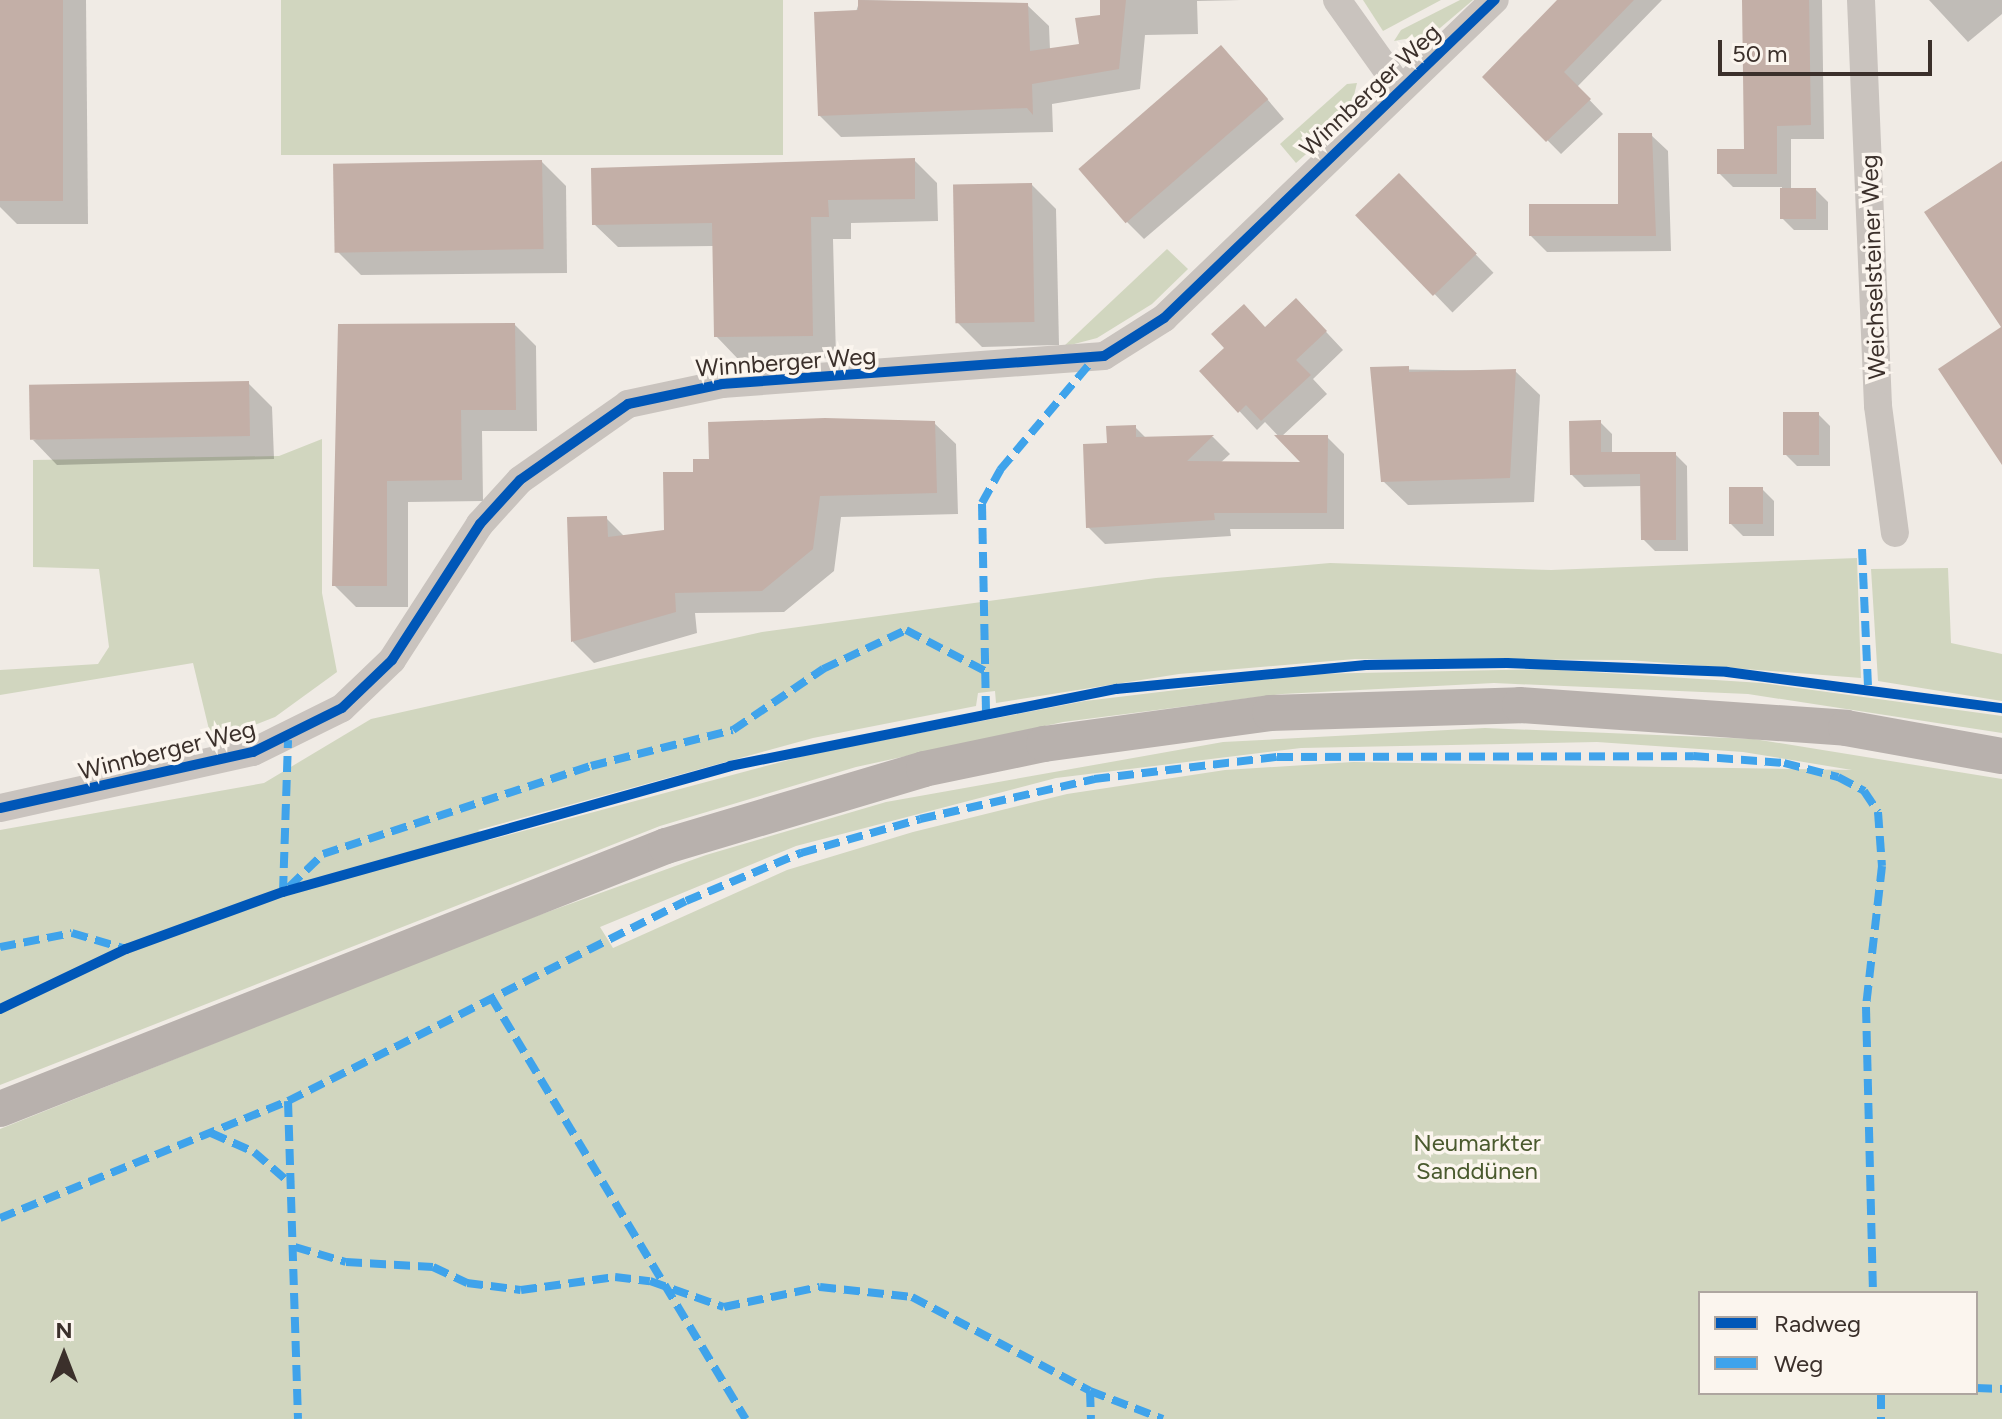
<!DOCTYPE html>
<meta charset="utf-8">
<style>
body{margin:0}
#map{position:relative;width:2002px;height:1419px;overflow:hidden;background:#f0ebe5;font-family:Figtree,sans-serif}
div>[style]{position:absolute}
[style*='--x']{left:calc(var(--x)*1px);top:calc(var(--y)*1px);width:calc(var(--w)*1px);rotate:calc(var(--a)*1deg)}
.green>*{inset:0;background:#d1d6bf;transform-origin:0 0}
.shadow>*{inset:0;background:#0003;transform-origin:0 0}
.building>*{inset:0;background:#c3afa7;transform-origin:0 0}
.minor>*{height:28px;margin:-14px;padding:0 14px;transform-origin:14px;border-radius:14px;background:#c9c3be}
.major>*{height:36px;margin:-18px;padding:0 18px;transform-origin:18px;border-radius:18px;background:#b8b1ad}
.quiet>*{height:8px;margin-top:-4px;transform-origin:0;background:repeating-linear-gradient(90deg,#3fa3eb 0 16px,transparent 0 24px)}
.cycleway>*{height:10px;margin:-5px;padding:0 5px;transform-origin:5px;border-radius:5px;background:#0057b8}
span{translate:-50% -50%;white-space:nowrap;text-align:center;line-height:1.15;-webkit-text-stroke:7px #fbf5ee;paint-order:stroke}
.street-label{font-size:24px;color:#3b302b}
.park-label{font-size:24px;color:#4a5a2e}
.legend{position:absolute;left:1698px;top:1291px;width:280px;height:104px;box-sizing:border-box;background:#fbf5ee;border:2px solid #aea6a0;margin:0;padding:10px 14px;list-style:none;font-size:24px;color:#3b302b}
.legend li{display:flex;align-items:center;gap:16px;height:40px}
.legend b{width:40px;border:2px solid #aea6a0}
.north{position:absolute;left:24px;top:1315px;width:80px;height:80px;-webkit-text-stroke:6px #fbf5ee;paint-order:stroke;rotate:0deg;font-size:22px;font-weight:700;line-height:32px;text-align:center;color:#3b302b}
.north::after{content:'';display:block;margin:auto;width:28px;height:36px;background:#3b302b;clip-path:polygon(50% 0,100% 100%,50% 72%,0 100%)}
.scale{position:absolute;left:1718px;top:40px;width:214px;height:36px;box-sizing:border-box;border:4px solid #3b302b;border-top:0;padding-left:10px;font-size:24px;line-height:28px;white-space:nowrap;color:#3b302b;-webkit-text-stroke:6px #fbf5ee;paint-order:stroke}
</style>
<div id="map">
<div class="green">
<i style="left:281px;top:0;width:502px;height:155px"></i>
<i style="clip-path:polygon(1363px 0,1441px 0,1383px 31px)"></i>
<i style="clip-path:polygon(1460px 0,1473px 0,1433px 34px,1394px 41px,1401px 30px)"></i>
<i style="clip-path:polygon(1357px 83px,1349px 116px,1296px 163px,1280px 144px,1347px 84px)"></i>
<i style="clip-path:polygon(1167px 249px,1188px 269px,1152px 304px,1097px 338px,1063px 347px)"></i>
<i style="clip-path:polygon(322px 439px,322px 593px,337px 672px,275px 717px,212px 742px,193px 663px,0 695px,0 670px,98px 664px,109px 647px,99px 569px,33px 567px,33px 460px,279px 456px)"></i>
<i style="clip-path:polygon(1857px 558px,1861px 678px,1628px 660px,1355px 659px,1179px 674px,996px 703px,995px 691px,978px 693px,976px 706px,813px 738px,478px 830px,489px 840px,811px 754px,1085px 701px,1310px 674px,1544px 669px,1762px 683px,2002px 716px,2002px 733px,1748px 694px,1494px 683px,1282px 694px,1063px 722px,856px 767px,660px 826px,0 1085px,0 830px,264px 783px,371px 719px,762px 632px,1156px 578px,1330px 563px,1551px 570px)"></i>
<i style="clip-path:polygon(1948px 568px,1951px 643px,2002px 654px,2002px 701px,1878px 681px,1871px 569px)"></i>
<i style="clip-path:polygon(evenodd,1485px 728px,1754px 739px,2002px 779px,2002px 1419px,0 1419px,0 1129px,500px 929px,706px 855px,886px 802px,1223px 742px,1485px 728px,1597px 742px,1743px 752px,1852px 770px,1353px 762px,1225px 770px,1067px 794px,913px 832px,787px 870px,613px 948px,600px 927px,796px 846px,1056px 778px,1301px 748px,1597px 742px,1485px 728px,1700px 1293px,1976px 1293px,1976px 1393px,1700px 1393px,1700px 1293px)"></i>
</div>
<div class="shadow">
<i style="clip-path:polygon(0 0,86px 0,88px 224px,17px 224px,0 207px)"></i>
<i style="clip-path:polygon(860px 0,1027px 5px,1049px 26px,1050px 50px,1081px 45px,1102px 16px,1101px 0,1241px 0,1197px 1px,1198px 34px,1145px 35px,1140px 89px,1052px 104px,1053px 132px,841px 137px,820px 116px)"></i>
<i style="clip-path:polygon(1560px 0,1662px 0,1577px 87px,1603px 114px,1561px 154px,1485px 77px)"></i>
<i style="clip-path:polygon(1744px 0,1822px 0,1824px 139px,1791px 139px,1791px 190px,1816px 190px,1828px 202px,1828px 230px,1794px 230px,1782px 218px,1782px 187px,1733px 187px,1719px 173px,1746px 151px)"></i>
<i style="clip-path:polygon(1929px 0,2002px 0,2002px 14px,1968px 42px)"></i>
<i style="clip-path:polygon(1239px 66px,1284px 119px,1144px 239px,1126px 221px)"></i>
<i style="clip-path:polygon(1651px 135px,1668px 151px,1671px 251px,1547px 252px,1531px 236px,1620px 206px)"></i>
<i style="clip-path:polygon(914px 160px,937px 183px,938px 221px,851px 223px,851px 239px,833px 239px,836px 358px,739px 360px,716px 336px,714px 246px,618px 247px,594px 224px)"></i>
<i style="clip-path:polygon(542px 162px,566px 186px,567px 273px,361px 275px,336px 250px)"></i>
<i style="left:1399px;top:175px;width:136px;height:57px;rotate:46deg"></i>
<i style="clip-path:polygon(1032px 185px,1056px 209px,1059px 345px,982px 347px,958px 323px)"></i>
<i style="clip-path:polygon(1314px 319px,1343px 350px,1313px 379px,1327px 394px,1281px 437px,1327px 437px,1344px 454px,1344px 529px,1230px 529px,1231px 536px,1105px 544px,1088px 527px,1109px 445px,1135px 427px,1147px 439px,1213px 437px,1230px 454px,1219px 464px,1305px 464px,1265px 422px,1257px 430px,1202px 371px,1265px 329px)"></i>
<i style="clip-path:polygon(515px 325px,536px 346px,537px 431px,482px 431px,483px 501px,408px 502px,408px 607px,356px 607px,334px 585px,340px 326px)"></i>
<i style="clip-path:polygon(1372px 369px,1515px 371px,1540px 395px,1534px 502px,1408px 505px,1383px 481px)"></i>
<i style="clip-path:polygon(248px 383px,272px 407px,274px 459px,57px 465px,33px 440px)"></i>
<i style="clip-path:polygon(1818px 414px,1830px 426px,1830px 466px,1797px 466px,1785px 454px)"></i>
<i style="clip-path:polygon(1600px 422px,1612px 434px,1612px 454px,1675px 454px,1687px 466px,1688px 551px,1655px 551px,1643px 539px,1642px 486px,1584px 487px,1572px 475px)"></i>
<i style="clip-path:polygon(934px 423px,956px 444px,958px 514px,841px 517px,834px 571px,784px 612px,695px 613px,697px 633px,594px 663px,573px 642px,569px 519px,606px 518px,625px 537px,666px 532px,695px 474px,711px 461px)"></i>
<i style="clip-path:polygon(1762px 489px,1774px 501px,1774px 536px,1743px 536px,1731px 524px)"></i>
</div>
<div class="building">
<i style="left:0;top:0;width:63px;height:201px"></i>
<i style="clip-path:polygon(858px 0,1028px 3px,1030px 51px,1079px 44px,1075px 18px,1100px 15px,1100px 0,1126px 0,1119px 69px,1032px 84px,1033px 115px,1027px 108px,818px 116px,814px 12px,858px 10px)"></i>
<i style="clip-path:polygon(1557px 0,1634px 0,1564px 72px,1591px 99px,1546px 142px,1482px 77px)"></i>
<i style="clip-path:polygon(1742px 0,1809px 0,1811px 125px,1777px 126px,1777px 174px,1717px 174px,1717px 149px,1744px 149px)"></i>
<i style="left:1221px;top:45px;width:72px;height:189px;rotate:49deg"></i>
<i style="clip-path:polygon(1618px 133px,1652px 133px,1656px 236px,1529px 236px,1529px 204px,1618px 204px)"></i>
<i style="clip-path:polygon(915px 158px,915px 199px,828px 200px,829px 217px,811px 217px,813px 336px,714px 337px,712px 223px,592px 225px,591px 168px)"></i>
<i style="left:542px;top:160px;width:89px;height:209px;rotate:89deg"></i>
<i style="clip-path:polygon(2002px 161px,2002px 465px,1938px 369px,2001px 327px,1924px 212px)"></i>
<i style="left:1399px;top:173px;width:112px;height:61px;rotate:46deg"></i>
<i style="left:1032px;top:183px;width:139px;height:79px;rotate:89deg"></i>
<i style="left:1780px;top:188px;width:36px;height:31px"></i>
<i style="clip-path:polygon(1296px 298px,1327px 331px,1296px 360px,1311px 375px,1261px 421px,1246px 405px,1238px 413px,1199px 371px,1224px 348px,1211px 334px,1244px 304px,1265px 327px)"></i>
<i style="clip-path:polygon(515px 323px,516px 410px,461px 410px,462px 480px,387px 481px,387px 586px,332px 586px,338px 324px)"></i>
<i style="clip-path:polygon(1409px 366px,1409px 372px,1516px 369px,1510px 478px,1381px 482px,1370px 367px)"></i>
<i style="left:249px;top:381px;width:55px;height:220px;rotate:89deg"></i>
<i style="left:1783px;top:412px;width:36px;height:43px"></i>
<i style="clip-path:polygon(825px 418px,935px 421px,937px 493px,820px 496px,813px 549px,762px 591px,675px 593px,676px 612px,571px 642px,567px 517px,607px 516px,608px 537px,664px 530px,663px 472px,693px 472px,693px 459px,709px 459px,708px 422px)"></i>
<i style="clip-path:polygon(1601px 420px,1601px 452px,1676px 452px,1676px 540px,1641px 540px,1640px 474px,1570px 475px,1569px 421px)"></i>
<i style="clip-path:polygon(1136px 425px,1136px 437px,1214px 435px,1187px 461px,1300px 462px,1274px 435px,1328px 435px,1327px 513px,1214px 513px,1215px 520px,1086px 528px,1083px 444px,1107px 443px,1106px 426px)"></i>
<i style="left:1729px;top:487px;width:34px;height:37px"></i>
</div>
<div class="minor">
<i style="--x:1337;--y:0;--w:107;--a:54.5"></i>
<i style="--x:1861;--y:0;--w:406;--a:87.6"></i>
<i style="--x:1878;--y:406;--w:128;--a:82.4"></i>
<i style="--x:0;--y:808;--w:259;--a:-12.5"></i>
<i style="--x:253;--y:752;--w:99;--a:-26.3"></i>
<i style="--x:342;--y:708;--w:69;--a:-43.8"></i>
<i style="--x:392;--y:660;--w:162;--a:-57.1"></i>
<i style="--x:480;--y:524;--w:59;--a:-47.7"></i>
<i style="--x:520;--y:480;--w:132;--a:-35.1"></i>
<i style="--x:628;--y:404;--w:96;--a:-12"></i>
<i style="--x:722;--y:384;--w:383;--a:-4.2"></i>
<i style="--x:1104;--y:356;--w:71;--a:-32.3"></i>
<i style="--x:1164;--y:318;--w:459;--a:-43.9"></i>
</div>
<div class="major">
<i style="--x:0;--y:1109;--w:716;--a:-21.55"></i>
<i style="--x:666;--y:846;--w:269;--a:-16.6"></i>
<i style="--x:924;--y:769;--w:123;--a:-11.8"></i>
<i style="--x:1044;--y:744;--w:228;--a:-7.8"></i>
<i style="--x:1270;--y:713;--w:250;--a:-1.8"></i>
<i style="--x:1520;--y:705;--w:327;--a:4"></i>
<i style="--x:1846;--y:728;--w:158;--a:10.2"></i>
</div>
<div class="quiet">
<i style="--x:1862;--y:549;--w:138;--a:87.5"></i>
<i style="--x:986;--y:712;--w:209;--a:-91.1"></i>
<i style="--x:982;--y:503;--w:38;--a:-61"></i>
<i style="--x:1000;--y:470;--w:143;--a:-49.8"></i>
<i style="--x:289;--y:887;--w:47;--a:-44.1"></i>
<i style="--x:323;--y:854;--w:282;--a:-18.2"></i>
<i style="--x:591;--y:766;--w:146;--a:-14.2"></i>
<i style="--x:733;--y:730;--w:109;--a:-34.1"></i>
<i style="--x:823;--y:669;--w:92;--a:-25.2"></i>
<i style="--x:906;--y:630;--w:89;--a:27.4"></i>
<i style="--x:283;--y:892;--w:152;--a:-88.1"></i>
<i style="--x:0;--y:947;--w:73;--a:-11"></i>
<i style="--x:72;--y:933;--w:56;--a:16.5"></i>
<i style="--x:491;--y:997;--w:493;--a:58.9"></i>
<i style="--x:288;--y:1101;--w:318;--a:88.2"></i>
<i style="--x:211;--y:1133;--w:47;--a:23.8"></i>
<i style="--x:254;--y:1152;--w:50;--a:41"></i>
<i style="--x:0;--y:1218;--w:311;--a:-22.1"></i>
<i style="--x:288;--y:1101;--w:445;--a:-26.7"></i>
<i style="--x:686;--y:901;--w:125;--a:-22.7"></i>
<i style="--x:801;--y:853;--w:124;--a:-15.9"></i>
<i style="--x:920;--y:819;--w:179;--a:-12.9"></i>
<i style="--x:1094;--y:779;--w:184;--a:-6.9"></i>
<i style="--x:1277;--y:757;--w:416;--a:-0.1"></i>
<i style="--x:1693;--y:756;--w:91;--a:4.4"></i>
<i style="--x:1784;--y:763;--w:56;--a:14.5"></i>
<i style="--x:1838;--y:777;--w:30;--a:28"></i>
<i style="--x:1864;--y:791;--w:25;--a:56"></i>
<i style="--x:1878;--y:812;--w:54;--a:85.8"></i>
<i style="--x:1882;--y:866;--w:142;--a:96.5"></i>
<i style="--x:1866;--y:1007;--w:286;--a:88.6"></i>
<i style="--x:295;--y:1247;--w:53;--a:16.4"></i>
<i style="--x:346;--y:1262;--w:87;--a:3.3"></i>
<i style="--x:433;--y:1267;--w:38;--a:25"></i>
<i style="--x:467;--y:1283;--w:54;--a:7.4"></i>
<i style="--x:521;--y:1290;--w:95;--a:-7.9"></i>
<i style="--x:615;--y:1277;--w:35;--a:7"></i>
<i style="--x:650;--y:1281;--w:78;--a:19.4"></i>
<i style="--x:724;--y:1307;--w:98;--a:-11.8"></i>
<i style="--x:820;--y:1287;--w:93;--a:6.2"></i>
<i style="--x:912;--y:1297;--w:201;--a:27.8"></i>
<i style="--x:1090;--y:1391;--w:78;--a:21"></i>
<i style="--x:1976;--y:1388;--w:26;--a:2"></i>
<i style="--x:1090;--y:1391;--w:28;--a:88"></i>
<i style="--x:1881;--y:1393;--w:26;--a:90"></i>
</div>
<div class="cycleway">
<i style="--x:0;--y:808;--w:259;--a:-12.5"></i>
<i style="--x:253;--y:752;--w:99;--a:-26.3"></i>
<i style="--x:342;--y:708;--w:69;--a:-43.8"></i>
<i style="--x:392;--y:660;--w:162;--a:-57.1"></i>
<i style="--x:480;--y:524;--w:59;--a:-47.7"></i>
<i style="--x:520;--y:480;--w:132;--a:-35.1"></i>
<i style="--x:628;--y:404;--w:96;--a:-12"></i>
<i style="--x:722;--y:384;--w:383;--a:-4.2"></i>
<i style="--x:1104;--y:356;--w:71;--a:-32.3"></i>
<i style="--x:1164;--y:318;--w:459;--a:-43.9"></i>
<i style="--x:0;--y:1009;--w:140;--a:-25.5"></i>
<i style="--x:126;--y:949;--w:167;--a:-20"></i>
<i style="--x:283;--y:892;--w:464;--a:-15.7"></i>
<i style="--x:730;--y:766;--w:394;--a:-11.3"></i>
<i style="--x:1116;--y:689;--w:251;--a:-5.5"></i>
<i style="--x:1366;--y:665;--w:141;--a:-0.8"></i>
<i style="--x:1507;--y:663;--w:220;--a:2.3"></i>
<i style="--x:1727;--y:672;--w:277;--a:7.5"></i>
</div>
<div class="street-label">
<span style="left:1370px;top:90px;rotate:-43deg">Winnberger Weg</span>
<span style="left:1873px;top:267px;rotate:-92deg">Weichselsteiner Weg</span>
<span style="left:786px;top:362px;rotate:-4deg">Winnberger Weg</span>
<span style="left:167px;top:750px;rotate:-14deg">Winnberger Weg</span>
</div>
<div class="park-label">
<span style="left:1477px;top:1157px">Neumarkter<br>Sanddünen</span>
</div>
<ul class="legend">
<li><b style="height:10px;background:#0057b8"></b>Radweg</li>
<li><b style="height:10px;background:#3fa3eb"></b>Weg</li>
</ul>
<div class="north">N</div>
<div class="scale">50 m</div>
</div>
